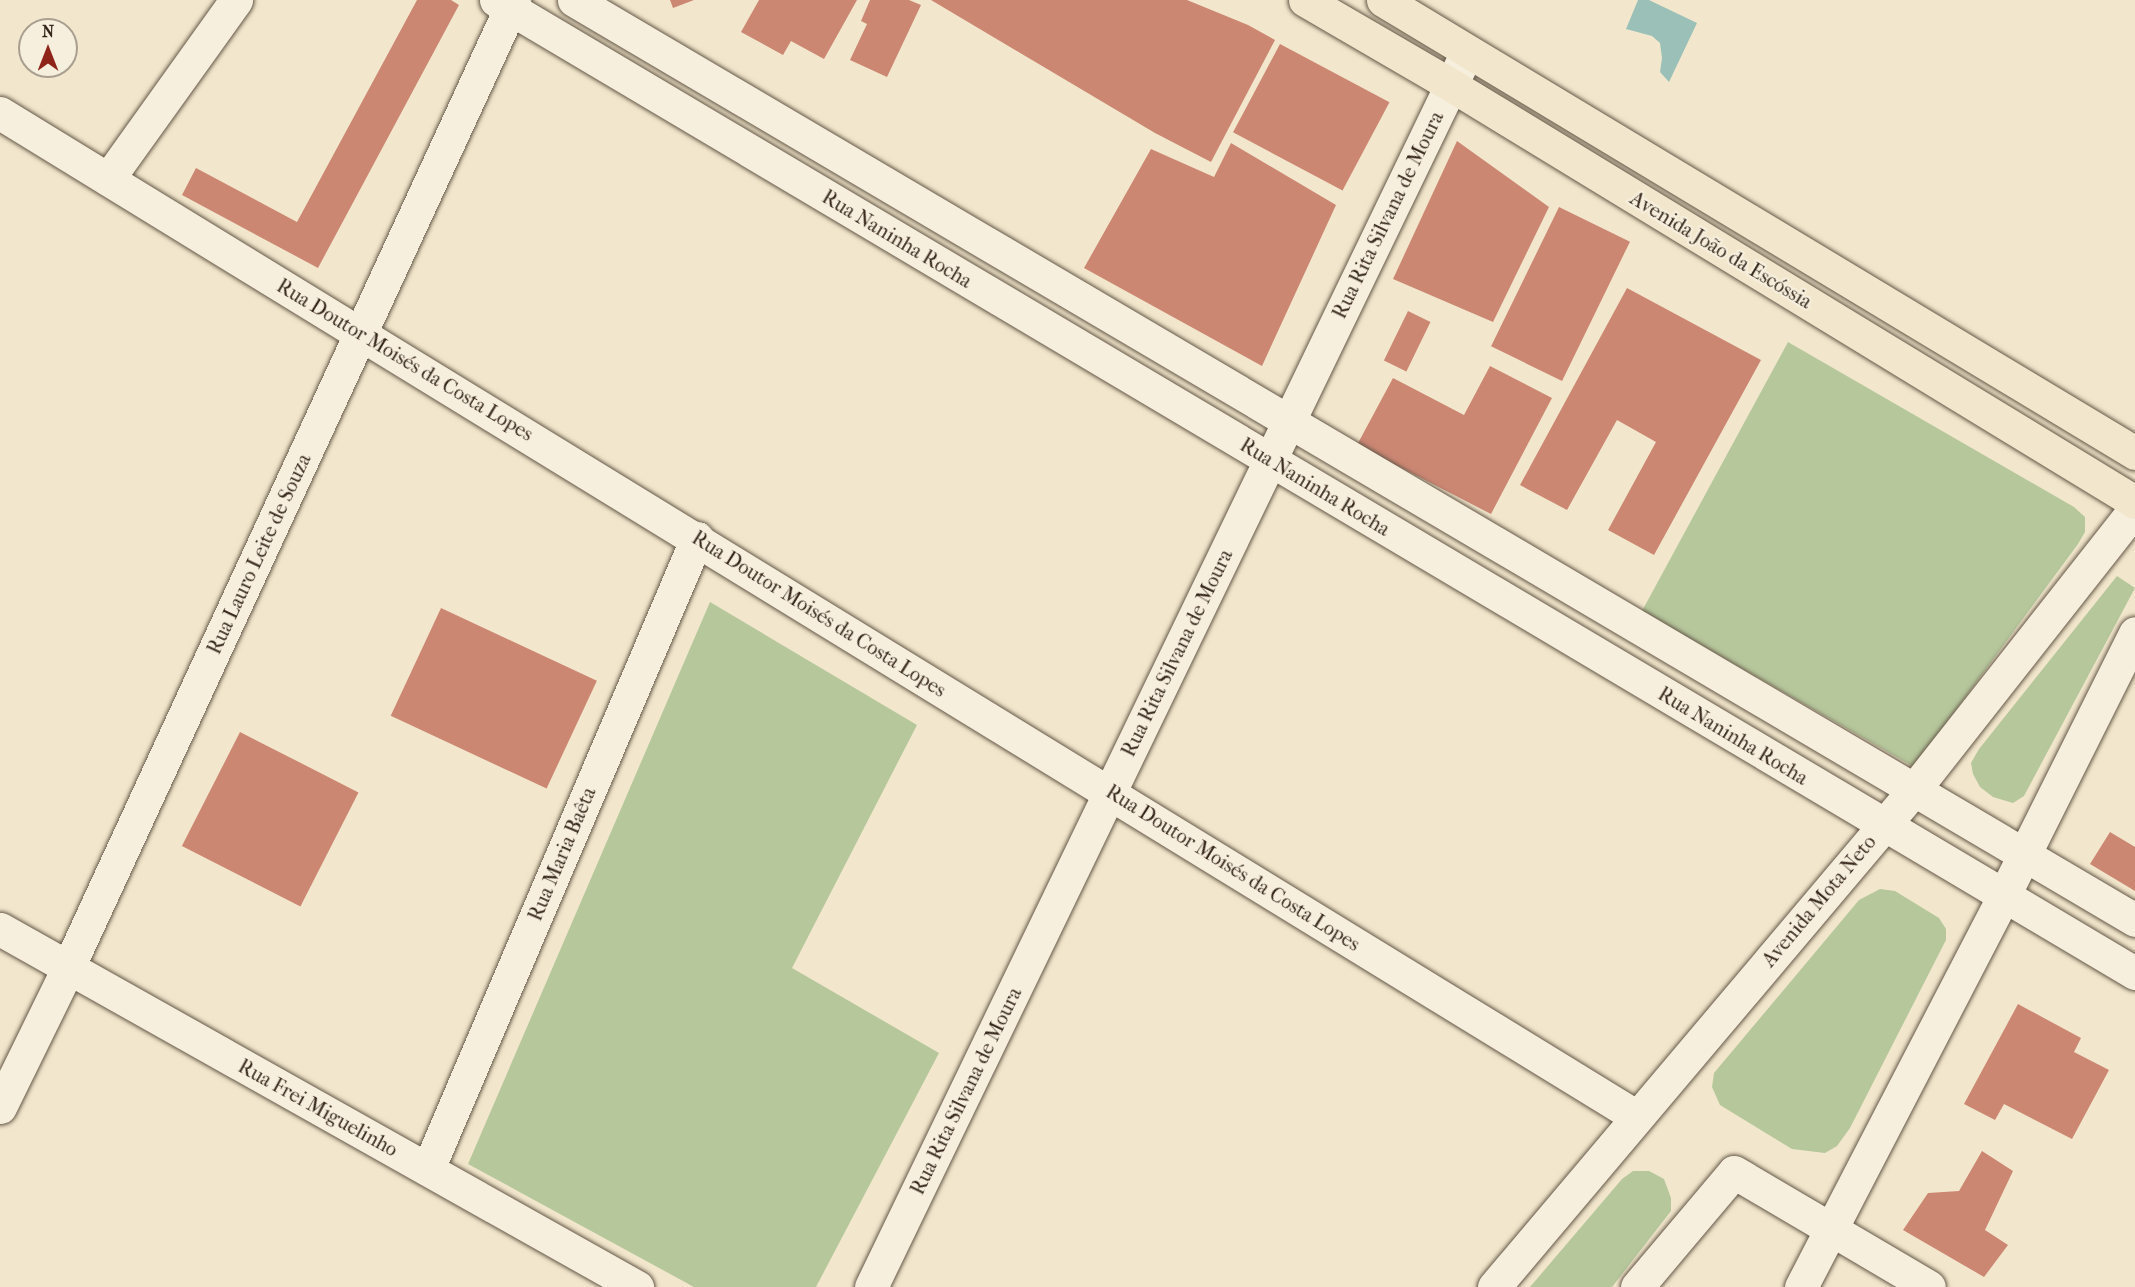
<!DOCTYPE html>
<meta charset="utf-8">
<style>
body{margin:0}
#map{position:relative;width:2135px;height:1287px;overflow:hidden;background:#f2e7cc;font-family:"IM FELL French Canon",serif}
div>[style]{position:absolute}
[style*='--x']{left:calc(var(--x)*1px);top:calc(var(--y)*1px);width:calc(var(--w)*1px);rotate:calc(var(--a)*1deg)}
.green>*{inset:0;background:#b6c79c}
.water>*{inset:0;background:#9bc0b8}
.building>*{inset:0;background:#cc8773;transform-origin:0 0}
.roads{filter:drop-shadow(0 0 2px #645747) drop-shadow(0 0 2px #645747)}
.minor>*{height:33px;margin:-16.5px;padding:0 16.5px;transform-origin:16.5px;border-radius:16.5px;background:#f7efde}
.major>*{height:33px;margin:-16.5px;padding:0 16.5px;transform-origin:16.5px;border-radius:16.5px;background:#f2e7cc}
span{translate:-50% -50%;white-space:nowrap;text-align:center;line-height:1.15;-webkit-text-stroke:4.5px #f7efde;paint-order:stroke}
.street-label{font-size:20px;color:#35271b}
.north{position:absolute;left:18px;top:18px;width:60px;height:60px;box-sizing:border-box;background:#f7efde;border:2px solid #a99f90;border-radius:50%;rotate:0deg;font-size:16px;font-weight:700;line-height:24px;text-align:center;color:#35271b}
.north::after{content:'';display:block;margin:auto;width:21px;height:27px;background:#8f2418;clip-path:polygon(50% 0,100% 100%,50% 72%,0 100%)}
</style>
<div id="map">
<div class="green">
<i style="clip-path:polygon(1788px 342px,2074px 507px,2085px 517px,2085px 532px,2078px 544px,1914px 767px,1642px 611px)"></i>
<i style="clip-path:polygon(2117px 576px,2135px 588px,2024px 796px,2013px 803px,1993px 797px,1980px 787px,1973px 774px,1971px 763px,1979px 749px)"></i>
<i style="clip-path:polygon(710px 602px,917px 725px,792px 968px,939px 1053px,816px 1287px,694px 1287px,468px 1164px)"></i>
<i style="clip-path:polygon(1880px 889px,1895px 891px,1939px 918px,1946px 929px,1946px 940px,1850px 1128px,1837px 1146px,1825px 1153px,1792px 1149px,1720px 1105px,1712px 1087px,1714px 1073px,1859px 900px)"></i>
<i style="clip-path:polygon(1633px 1171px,1649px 1171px,1664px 1179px,1671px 1198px,1671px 1211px,1612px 1287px,1530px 1287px,1622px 1179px)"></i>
</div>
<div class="water">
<i style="clip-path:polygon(1638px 0,1649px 0,1697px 23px,1669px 82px,1660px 72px,1662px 58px,1660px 43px,1652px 36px,1626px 29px)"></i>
</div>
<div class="building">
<i style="clip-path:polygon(417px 0,451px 0,459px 5px,318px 268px,182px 195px,196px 168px,297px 222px)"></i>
<i style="clip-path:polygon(670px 0,694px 0,673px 8px)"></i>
<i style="clip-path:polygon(759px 0,857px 0,824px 59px,791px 41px,783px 55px,741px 32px)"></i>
<i style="clip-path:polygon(870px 0,909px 0,921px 5px,887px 77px,850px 60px,867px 24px,861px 21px)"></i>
<i style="clip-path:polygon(931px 0,1187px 0,1248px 25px,1275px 40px,1211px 162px,1155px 133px)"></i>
<i style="left:1280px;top:44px;width:124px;height:100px;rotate:28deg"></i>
<i style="clip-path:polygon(1457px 141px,1549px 207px,1493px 322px,1393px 279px)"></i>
<i style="clip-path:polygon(1231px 143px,1336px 205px,1262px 366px,1084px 268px,1151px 149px,1214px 177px)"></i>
<i style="left:1559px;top:207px;width:79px;height:155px;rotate:26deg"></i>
<i style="clip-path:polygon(1627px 288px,1761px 360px,1654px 555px,1608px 530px,1656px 442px,1617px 420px,1567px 510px,1520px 485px)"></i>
<i style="left:1408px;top:311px;width:25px;height:55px;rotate:26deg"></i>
<i style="clip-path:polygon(1490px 366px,1552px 398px,1491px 514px,1357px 445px,1393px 378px,1464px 415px)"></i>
<i style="left:441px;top:608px;width:172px;height:119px;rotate:25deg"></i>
<i style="left:240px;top:732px;width:133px;height:128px;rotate:27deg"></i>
<i style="clip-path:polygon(2110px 832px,2135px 847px,2135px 891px,2090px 864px)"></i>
<i style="clip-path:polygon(2018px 1004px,2081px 1038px,2074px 1052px,2109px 1070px,2072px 1139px,2004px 1104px,1995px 1120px,1964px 1104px)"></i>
<i style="clip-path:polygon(1982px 1151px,2013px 1171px,1985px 1230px,2008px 1245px,1984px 1277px,1903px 1230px,1928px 1193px,1959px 1191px)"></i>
</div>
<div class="roads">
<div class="minor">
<i style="--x:496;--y:0;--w:1906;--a:30.7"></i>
<i style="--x:574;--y:0;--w:1812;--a:30.51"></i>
<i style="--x:0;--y:113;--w:1920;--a:31.52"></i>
<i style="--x:108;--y:179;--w:220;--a:-54.4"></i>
<i style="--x:0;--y:929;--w:731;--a:29.34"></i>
<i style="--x:0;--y:1107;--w:155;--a:-63.9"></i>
<i style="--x:68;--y:968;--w:1066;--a:-65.26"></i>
<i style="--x:428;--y:1169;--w:686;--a:-66.91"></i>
<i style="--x:871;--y:1287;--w:1371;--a:-64.24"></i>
<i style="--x:1494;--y:1287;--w:649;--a:-49.81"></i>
<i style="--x:1913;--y:791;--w:359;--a:-51.8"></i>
<i style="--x:1637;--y:1287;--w:150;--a:-49.9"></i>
<i style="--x:1734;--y:1172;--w:226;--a:30.5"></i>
<i style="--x:1801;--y:1287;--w:439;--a:-62.6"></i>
<i style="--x:2003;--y:897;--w:295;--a:-63.4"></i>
</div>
<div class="major">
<i style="--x:1305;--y:0;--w:169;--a:30.2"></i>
<i style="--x:1451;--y:85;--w:801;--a:31.37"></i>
<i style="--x:1383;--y:0;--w:878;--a:31.06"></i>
</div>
</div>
<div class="street-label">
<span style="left:1388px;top:215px;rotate:-64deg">Rua Rita Silvana de Moura</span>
<span style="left:897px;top:239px;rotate:31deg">Rua Naninha Rocha</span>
<span style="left:1721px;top:250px;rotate:31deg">Avenida João da Escóssia</span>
<span style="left:405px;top:360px;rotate:31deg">Rua Doutor Moisés da Costa Lopes</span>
<span style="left:1315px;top:487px;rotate:31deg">Rua Naninha Rocha</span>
<span style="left:259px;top:554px;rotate:-65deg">Rua Lauro Leite de Souza</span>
<span style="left:819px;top:614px;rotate:32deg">Rua Doutor Moisés da Costa Lopes</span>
<span style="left:1177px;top:653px;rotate:-64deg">Rua Rita Silvana de Moura</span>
<span style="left:1733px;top:736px;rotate:31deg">Rua Naninha Rocha</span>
<span style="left:562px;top:854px;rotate:-67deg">Rua Maria Baêta</span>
<span style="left:1233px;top:868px;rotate:32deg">Rua Doutor Moisés da Costa Lopes</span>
<span style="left:1819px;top:901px;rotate:-50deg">Avenida Mota Neto</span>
<span style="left:966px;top:1091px;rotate:-64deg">Rua Rita Silvana de Moura</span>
<span style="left:318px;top:1108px;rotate:29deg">Rua Frei Miguelinho</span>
</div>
<div class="north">N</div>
</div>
